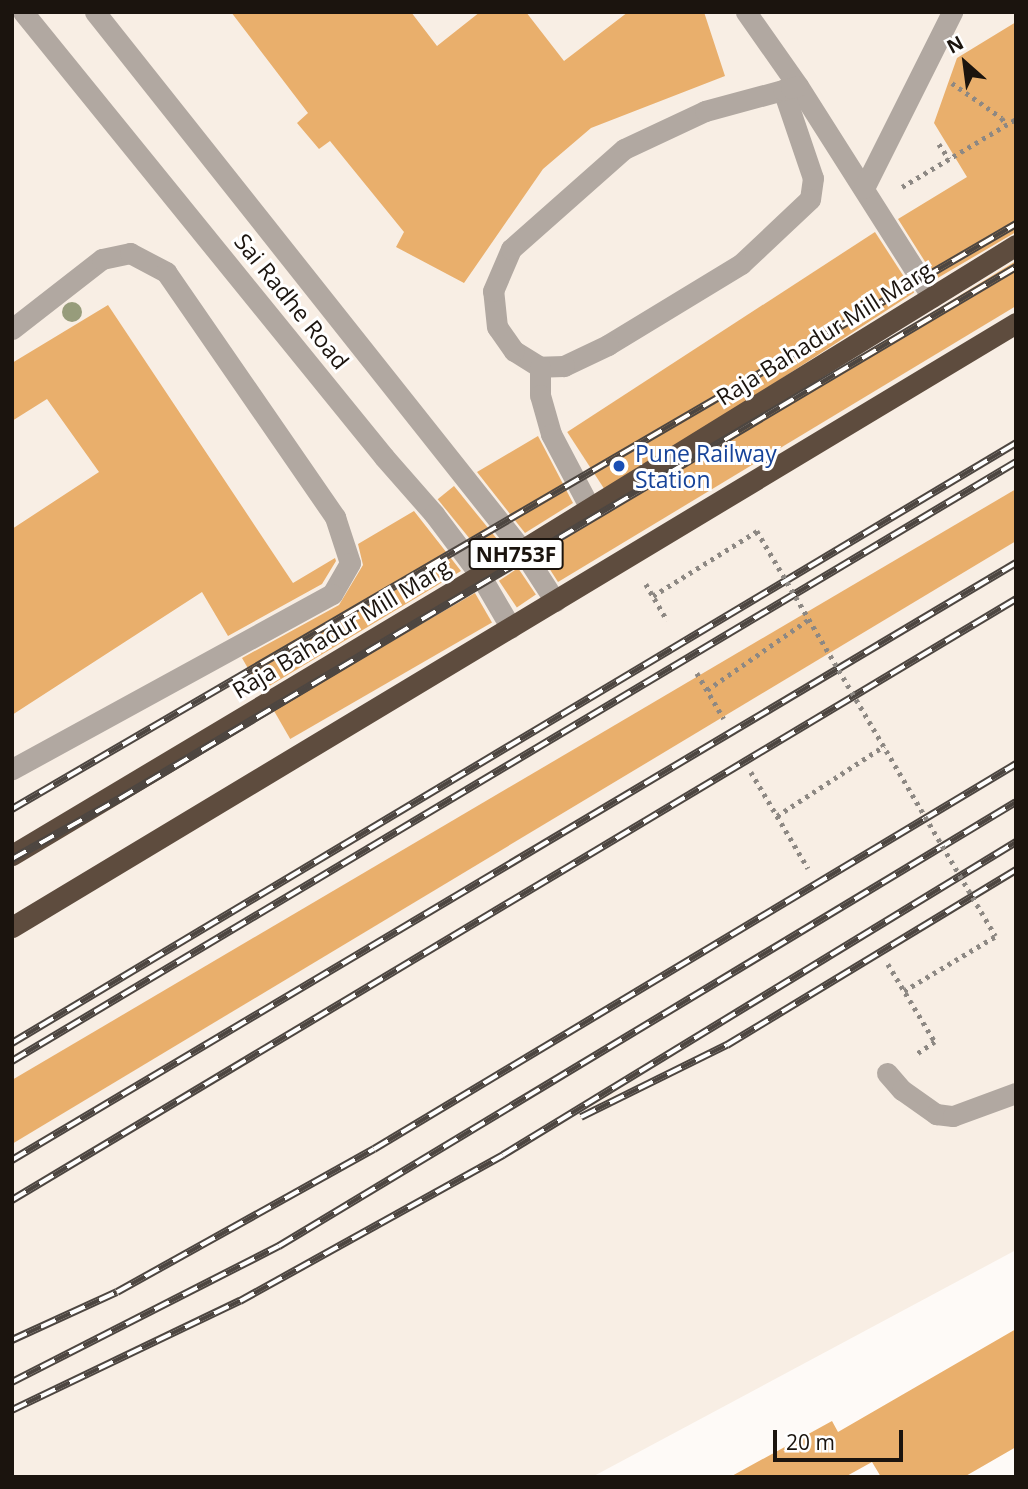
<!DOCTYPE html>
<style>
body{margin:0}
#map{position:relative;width:1028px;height:1489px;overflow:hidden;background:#fefaf7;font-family:"Open Sans",sans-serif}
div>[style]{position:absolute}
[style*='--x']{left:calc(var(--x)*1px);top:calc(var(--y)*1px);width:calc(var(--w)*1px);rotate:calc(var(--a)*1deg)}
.built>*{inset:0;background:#f8eee4}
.building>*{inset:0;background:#e9af6c;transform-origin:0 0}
.path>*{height:4.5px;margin-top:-2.25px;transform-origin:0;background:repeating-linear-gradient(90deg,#8d8883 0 3.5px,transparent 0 8.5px)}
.minor>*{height:21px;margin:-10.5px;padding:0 10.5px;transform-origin:10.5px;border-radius:10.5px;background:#b1a8a1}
.highway>*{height:21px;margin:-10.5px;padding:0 10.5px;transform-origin:10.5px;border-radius:10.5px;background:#5e4c3e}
.rail>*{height:8px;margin-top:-4px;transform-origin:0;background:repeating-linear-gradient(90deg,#fff 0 16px,#4d4641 0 32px);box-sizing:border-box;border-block:2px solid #4d4641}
.path-bridge>*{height:4.5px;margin-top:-2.25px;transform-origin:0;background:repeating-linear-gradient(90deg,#8d8883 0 3.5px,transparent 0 8.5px)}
.trees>*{width:20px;height:20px;margin:-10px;border-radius:50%;background:#979c7b}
.dots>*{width:19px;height:19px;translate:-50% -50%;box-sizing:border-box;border:4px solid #fff;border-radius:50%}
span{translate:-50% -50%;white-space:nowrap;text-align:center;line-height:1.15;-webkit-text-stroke:6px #fff;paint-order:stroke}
.shield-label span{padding:2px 5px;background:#fff;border:2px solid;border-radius:5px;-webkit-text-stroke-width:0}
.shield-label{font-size:21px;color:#1b140e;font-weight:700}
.street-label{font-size:23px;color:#1b140e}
.transit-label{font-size:23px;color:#164399}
.left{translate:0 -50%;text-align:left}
.frame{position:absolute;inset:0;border:14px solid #1b140e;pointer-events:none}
.north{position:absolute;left:930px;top:28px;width:70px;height:70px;-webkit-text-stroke:5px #fff;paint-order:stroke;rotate:332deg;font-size:19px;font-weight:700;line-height:28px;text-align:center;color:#1b140e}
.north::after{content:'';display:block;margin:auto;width:24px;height:32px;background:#1b140e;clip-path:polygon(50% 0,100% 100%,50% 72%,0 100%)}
.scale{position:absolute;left:773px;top:1430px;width:130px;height:32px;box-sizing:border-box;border:4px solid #1b140e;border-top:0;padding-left:9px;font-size:21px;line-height:24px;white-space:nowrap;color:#1b140e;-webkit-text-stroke:5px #fff;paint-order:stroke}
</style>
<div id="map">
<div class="built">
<i style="clip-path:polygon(12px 12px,1016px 12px,1016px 1250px,592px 1477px,12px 1477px)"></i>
</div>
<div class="building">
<i style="clip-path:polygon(231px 12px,411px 12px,437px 46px,480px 12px,526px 12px,564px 61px,628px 12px,704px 12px,725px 76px,591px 128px,543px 169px,464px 283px,396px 247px,404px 232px,330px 141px,319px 149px,297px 123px,308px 113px)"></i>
<i style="clip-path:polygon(1016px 22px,1016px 232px,936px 279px,898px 219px,967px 177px,934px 123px,957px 58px)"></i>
<i style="left:875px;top:232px;width:72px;height:367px;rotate:57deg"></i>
<i style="clip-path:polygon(1016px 261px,1016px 306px,558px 582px,540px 554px)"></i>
<i style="clip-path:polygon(108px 305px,293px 583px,335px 558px,336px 561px,322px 584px,228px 636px,202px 592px,12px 715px,12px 529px,99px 472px,47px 399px,12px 421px,12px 363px)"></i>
<i style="clip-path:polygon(538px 436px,573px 503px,525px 533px,477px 472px)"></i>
<i style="left:454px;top:486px;width:77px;height:21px;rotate:51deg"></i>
<i style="clip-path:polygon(1016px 489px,1016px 541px,12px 1144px,12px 1080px)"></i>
<i style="clip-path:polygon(414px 511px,461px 571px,261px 691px,242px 658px,339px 605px,363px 565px,358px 544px)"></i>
<i style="left:518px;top:568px;width:32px;height:23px;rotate:56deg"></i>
<i style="left:475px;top:593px;width:34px;height:233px;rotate:60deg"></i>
<i style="clip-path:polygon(1016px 1329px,1016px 1447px,964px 1477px,881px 1477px,872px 1462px,845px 1477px,730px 1477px,832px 1421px,838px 1432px)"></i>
</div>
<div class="path">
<i style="--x:952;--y:83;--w:61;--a:35"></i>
<i style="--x:1002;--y:118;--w:8;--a:60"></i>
<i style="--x:939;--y:144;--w:18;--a:56"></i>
<i style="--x:902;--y:187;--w:133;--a:-30.8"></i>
<i style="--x:646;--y:584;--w:42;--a:59.7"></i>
<i style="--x:653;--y:596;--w:123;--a:-32"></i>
<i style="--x:697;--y:673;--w:53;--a:59.6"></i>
<i style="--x:707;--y:690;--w:124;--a:-34.8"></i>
<i style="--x:751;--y:772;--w:112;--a:59.3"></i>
<i style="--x:777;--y:816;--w:128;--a:-33.2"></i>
<i style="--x:888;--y:964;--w:91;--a:58.9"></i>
<i style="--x:935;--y:1042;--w:25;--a:146"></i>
<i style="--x:904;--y:991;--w:107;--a:-30.9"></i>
</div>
<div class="minor">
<i style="--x:23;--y:12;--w:573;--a:50.95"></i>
<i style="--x:384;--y:457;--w:76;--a:48.7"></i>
<i style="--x:434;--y:514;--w:76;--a:53"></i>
<i style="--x:480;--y:575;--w:61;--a:59.7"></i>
<i style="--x:95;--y:12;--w:687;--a:51.56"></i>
<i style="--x:522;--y:550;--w:61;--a:57.1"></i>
<i style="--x:746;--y:12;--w:90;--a:54.9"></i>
<i style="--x:798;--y:86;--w:250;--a:57.6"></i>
<i style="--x:783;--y:90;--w:93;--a:71.2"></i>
<i style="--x:813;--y:178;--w:21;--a:98"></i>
<i style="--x:810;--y:199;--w:95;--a:136.7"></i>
<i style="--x:741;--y:264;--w:156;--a:148.7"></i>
<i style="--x:608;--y:345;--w:49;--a:154.5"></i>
<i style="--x:564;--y:366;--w:24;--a:178"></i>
<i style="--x:540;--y:367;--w:31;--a:-148"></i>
<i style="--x:514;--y:351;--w:29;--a:-125"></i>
<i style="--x:497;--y:327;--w:36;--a:-96"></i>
<i style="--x:493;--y:291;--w:46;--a:-66.8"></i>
<i style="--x:511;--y:249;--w:151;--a:-41.5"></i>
<i style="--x:624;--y:149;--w:89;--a:-25.1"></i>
<i style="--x:705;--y:111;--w:81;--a:-15.1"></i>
<i style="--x:783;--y:90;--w:8;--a:-14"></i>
<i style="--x:791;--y:88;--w:7;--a:-16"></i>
<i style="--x:864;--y:188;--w:197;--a:-63.4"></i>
<i style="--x:12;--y:329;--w:114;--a:-37.9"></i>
<i style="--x:102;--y:259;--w:29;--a:-12"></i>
<i style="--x:130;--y:253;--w:41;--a:27.8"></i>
<i style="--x:166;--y:272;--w:298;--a:55.4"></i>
<i style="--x:335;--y:517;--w:48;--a:71.9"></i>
<i style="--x:350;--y:563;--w:36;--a:120"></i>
<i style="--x:332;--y:594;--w:365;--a:151.3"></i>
<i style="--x:540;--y:367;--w:28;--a:90"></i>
<i style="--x:540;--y:395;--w:41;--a:74.2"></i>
<i style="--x:551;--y:434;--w:84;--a:62.2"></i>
<i style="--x:887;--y:1073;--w:23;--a:49"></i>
<i style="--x:902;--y:1090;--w:42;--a:35.2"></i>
<i style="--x:936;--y:1114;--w:17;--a:7"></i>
<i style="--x:953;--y:1116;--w:67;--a:-20.1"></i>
</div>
<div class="highway">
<i style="--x:12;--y:855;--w:594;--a:-30.88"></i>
<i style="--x:522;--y:550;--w:581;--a:-31.69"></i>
<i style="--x:12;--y:927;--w:1172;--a:-31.03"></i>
</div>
<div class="rail">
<i style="--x:12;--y:809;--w:1162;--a:-30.23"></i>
<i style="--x:12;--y:859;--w:123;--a:-29.3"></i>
<i style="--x:119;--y:799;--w:1043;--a:-30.67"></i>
<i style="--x:12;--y:1043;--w:1170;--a:-30.86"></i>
<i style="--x:12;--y:1061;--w:1169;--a:-30.82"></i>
<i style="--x:581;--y:1117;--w:163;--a:-26.3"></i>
<i style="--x:727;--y:1045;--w:338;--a:-31.2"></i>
<i style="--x:12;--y:1160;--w:1168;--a:-30.74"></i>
<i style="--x:12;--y:1200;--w:1170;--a:-30.9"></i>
<i style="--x:12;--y:1340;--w:115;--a:-24.6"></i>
<i style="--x:117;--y:1292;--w:294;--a:-29.1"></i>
<i style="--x:374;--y:1149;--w:749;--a:-30.95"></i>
<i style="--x:12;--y:1382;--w:300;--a:-27"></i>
<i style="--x:279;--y:1246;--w:860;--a:-31.07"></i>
<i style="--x:12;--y:1410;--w:253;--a:-25.6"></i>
<i style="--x:240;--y:1301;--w:301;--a:-29"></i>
<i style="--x:503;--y:1155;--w:601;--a:-31.39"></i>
</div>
<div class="path-bridge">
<i style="--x:757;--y:531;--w:470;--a:59.5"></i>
</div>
<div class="trees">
<i style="left:72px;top:312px"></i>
</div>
<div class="dots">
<i style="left:619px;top:466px;background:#1a4fb4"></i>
</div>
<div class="shield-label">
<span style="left:516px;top:554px">NH753F</span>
</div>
<div class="street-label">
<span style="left:292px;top:301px;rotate:51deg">Sai Radhe Road</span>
<span style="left:824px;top:333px;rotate:-32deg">Raja Bahadur Mill Marg</span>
<span style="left:341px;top:628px;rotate:-31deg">Raja Bahadur Mill Marg</span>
</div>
<div class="transit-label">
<span class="left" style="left:635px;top:466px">Pune Railway<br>Station</span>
</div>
<div class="frame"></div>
<div class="north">N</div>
<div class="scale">20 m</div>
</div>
